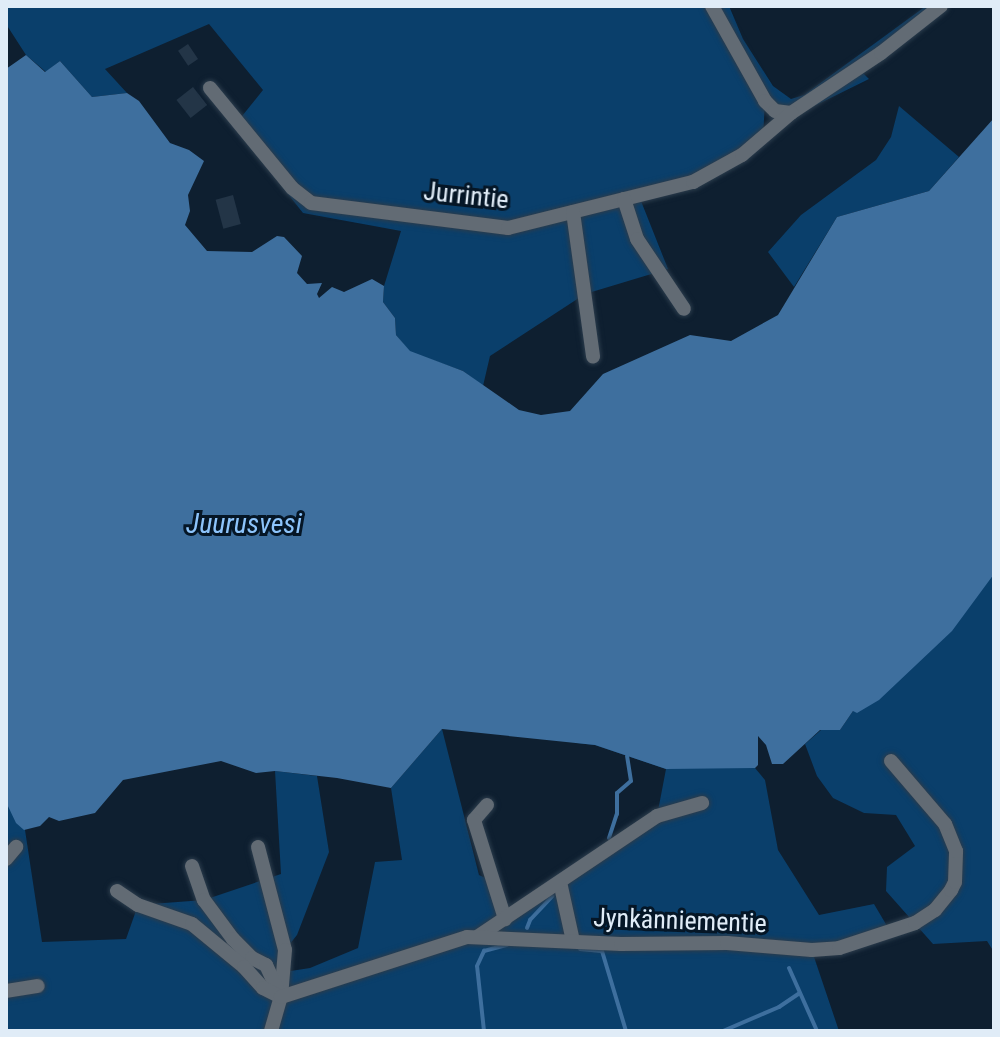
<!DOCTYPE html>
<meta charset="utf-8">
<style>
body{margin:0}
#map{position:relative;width:1000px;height:1037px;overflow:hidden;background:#0e1f30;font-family:"Roboto Condensed",sans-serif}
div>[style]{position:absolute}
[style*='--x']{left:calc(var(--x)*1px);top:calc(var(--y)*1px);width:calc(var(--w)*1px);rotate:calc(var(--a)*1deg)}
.green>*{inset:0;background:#0a3f6b}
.water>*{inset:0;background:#3e6f9e}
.stream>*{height:4px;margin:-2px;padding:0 2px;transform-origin:2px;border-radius:2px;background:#3e6f9e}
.building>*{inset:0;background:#233547;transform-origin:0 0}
.roads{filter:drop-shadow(0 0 2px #2b3c4c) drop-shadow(0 0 2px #2b3c4c)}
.street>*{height:14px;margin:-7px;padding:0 7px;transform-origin:7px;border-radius:7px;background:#626b74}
span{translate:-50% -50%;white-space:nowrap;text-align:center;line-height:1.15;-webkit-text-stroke:6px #051626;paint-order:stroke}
.street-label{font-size:26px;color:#e0ecf7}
.water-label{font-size:28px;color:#8dc4fb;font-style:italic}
.frame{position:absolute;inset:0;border:8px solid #e0ecf7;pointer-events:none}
</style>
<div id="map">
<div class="green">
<i style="clip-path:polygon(6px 6px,729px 6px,743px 39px,773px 86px,791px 99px,804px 95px,926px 6px,941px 6px,858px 68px,869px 79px,802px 112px,765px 102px,763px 137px,742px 155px,641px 201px,668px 269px,585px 294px,490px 356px,483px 386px,463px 371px,410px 352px,396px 335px,395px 318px,383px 302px,384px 286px,401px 231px,303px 213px,234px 126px,263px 90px,209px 24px,105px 69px,127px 93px,92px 97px,60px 61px,46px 72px,26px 55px,6px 24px)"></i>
<i style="clip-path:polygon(899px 106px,959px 157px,929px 191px,837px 217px,794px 287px,768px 252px,801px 215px,876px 160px,891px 137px)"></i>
<i style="clip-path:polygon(994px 574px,994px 952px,987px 941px,933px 944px,886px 891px,887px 867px,915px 846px,896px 815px,864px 813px,833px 798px,817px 776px,805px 744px,821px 730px,840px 730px,853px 711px)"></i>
<i style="clip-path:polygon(582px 720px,755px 768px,765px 780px,778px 850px,819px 915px,874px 904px,890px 931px,812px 951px,839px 1031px,6px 1031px,6px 777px,25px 830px,42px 942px,126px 939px,138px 905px,204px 900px,281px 874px,275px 771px,317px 776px,329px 852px,297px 935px,285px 950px,284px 972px,310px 968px,358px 948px,375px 862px,402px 860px,391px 788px,442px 729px,479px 875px,494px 882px,505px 918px,657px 816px,666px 769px,595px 745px,577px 743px)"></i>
</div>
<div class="water">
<i style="clip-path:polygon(26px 55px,45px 72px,60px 61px,92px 97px,127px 93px,139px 101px,170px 143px,189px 150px,204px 161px,188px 195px,190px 211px,185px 225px,207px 251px,252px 252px,277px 236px,284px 237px,302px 256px,297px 273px,307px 284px,322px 283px,317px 294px,319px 298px,332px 287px,344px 292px,372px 279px,384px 286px,383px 302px,395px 318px,396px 335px,410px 351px,463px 371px,519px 410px,541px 415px,570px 411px,603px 374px,690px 335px,731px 341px,778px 315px,837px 217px,929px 191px,994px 118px,994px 574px,952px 631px,879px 700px,857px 713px,853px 711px,840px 730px,820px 730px,783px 764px,772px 764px,766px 745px,758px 736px,758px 765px,755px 768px,666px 769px,595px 745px,442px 729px,391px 788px,337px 778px,275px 771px,256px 773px,221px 761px,123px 780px,95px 813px,59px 821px,49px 817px,40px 826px,24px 830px,16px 823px,6px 802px,6px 69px)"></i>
</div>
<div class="stream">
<i style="--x:609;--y:838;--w:25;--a:-72"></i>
<i style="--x:617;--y:814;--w:21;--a:-90"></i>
<i style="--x:617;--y:793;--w:18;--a:-41"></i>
<i style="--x:631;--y:781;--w:25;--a:-99"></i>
<i style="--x:527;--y:928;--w:9;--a:-69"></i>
<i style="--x:530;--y:920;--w:33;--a:-47"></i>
<i style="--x:580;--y:949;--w:22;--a:5"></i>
<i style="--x:602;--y:951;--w:84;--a:73.3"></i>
<i style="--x:789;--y:968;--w:69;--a:66"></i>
<i style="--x:484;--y:1031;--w:65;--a:-96.1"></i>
<i style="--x:477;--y:966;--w:17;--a:-65"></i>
<i style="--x:484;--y:951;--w:24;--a:-15"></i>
<i style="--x:723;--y:1031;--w:61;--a:-23.2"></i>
<i style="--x:779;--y:1007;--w:25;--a:-34"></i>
</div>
<div class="building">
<i style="left:188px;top:44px;width:18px;height:12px;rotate:56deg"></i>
<i style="left:193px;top:87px;width:23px;height:21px;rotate:52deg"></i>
<i style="left:233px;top:195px;width:30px;height:18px;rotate:75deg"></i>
</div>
<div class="roads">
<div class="street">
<i style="--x:712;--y:6;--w:109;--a:60.8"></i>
<i style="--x:765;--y:101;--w:14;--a:45"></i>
<i style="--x:775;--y:111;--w:16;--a:7"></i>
<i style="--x:791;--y:113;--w:108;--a:-33.7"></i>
<i style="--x:881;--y:53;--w:76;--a:-38.1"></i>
<i style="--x:210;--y:88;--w:129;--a:50.6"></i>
<i style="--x:292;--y:188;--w:24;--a:38"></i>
<i style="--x:311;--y:203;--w:199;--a:7.2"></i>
<i style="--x:508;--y:228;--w:191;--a:-14"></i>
<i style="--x:693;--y:182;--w:56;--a:-28.9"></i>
<i style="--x:742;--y:155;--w:65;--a:-40.6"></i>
<i style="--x:624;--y:199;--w:42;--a:72"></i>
<i style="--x:637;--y:239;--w:84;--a:56.1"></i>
<i style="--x:573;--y:212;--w:146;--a:82.1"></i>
<i style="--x:487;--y:805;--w:20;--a:131"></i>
<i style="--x:474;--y:820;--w:104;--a:72.6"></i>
<i style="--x:258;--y:847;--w:106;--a:75.3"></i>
<i style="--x:285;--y:950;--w:47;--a:94.9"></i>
<i style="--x:6;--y:859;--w:16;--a:-50"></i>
<i style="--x:192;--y:866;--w:36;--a:71"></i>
<i style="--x:204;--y:900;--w:49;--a:53.4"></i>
<i style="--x:233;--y:939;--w:27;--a:45"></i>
<i style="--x:252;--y:958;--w:16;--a:27"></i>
<i style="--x:266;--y:965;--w:35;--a:65"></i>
<i style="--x:560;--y:882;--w:60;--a:77.6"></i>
<i style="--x:117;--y:891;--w:25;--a:34"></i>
<i style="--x:138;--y:905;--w:57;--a:19.4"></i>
<i style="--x:192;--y:924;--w:67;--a:39.6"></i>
<i style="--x:244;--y:967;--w:28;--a:48"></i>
<i style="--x:263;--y:988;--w:20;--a:27"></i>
<i style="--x:477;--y:937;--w:217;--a:-33.9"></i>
<i style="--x:657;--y:816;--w:47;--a:-16.1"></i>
<i style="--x:6;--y:991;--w:32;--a:-9"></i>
<i style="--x:271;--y:1031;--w:35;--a:-74"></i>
<i style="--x:281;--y:997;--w:195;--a:-17.9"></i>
<i style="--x:467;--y:937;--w:154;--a:2.6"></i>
<i style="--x:621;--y:944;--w:106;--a:-0.5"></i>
<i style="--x:727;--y:943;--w:85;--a:4.7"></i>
<i style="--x:812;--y:950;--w:27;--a:-4"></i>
<i style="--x:839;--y:948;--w:80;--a:-18.2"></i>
<i style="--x:915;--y:923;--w:24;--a:-33"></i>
<i style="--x:935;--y:910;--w:26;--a:-51"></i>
<i style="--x:951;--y:890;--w:9;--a:-63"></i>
<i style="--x:955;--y:882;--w:31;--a:-88"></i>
<i style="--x:956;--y:851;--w:29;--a:-112"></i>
<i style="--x:945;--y:824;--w:83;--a:-130.6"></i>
</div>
</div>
<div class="street-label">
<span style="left:466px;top:196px;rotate:6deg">Jurrintie</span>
<span style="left:680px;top:921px;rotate:2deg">Jynkänniementie</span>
</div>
<div class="water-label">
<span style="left:244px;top:524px">Juurusvesi</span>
</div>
<div class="frame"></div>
</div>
